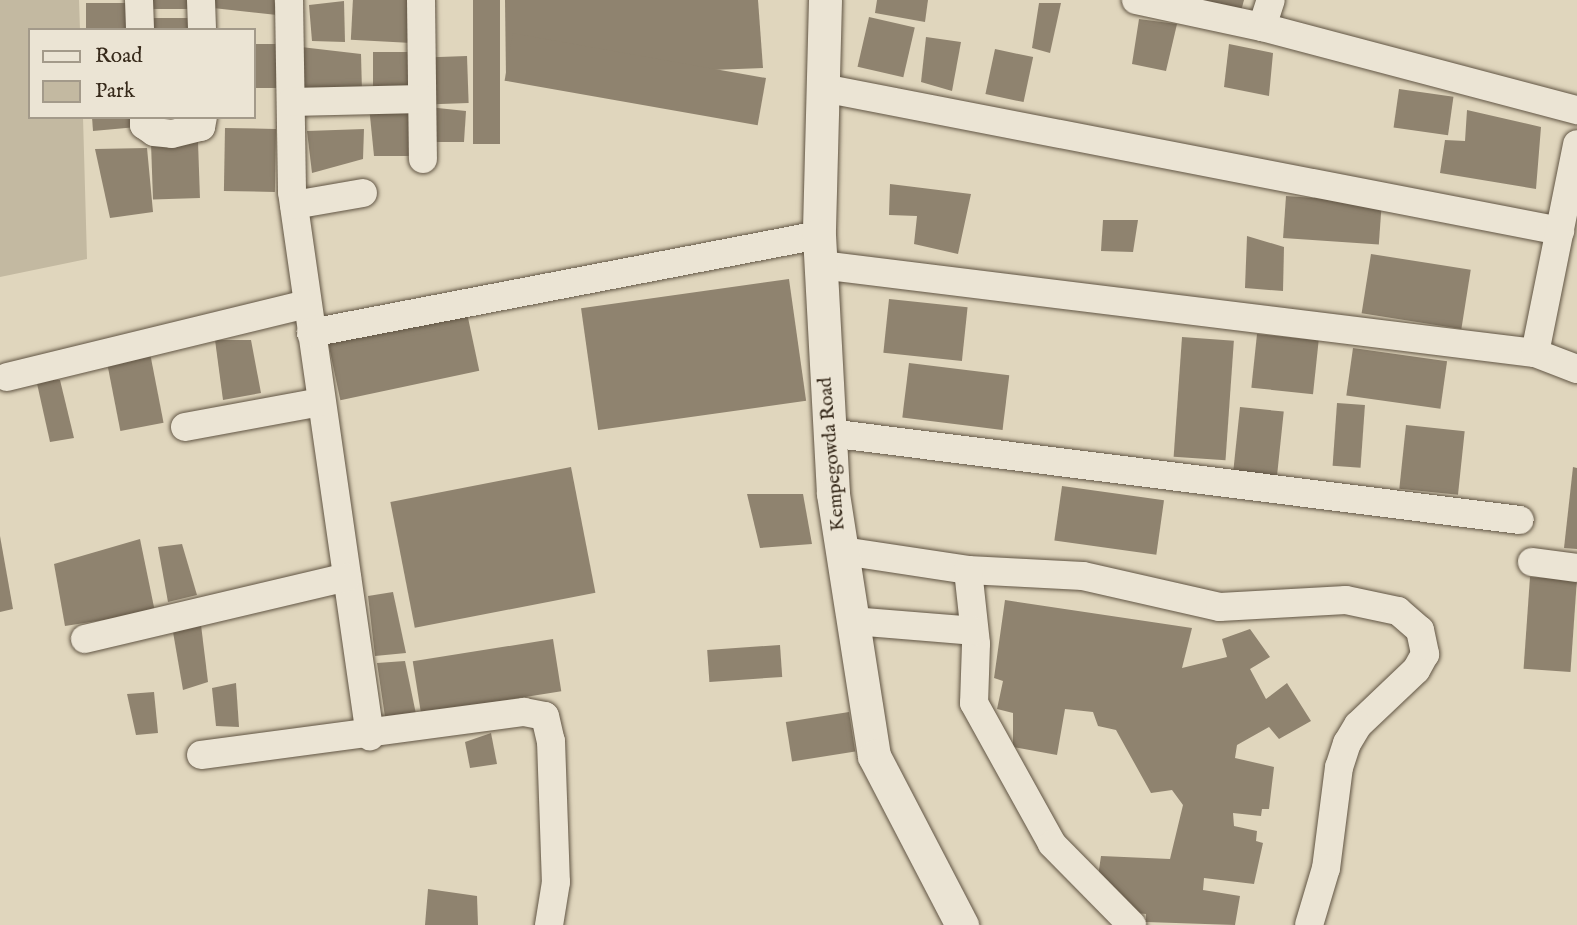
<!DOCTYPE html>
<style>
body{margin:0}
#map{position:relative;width:1577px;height:925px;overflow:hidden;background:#e0d6bd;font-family:"IM FELL English",serif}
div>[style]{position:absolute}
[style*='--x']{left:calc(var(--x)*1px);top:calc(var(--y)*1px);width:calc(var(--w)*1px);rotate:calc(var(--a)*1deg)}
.green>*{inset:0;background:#c3b9a1}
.building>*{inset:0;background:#8f836f;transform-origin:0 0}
.roads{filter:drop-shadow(0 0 2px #615544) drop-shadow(0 0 2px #615544)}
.minor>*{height:28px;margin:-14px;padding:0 14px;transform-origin:14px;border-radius:14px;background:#ebe4d4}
.tertiary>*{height:33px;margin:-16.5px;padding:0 16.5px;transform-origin:16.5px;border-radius:16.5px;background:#ebe4d4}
span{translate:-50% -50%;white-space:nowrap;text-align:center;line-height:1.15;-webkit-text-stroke:5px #ebe4d4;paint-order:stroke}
.street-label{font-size:19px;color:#372a1b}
.legend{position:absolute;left:28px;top:28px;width:228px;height:91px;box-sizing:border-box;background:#ebe4d4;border:2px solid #a39a8a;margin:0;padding:9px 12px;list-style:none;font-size:21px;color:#372a1b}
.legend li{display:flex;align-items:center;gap:14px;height:35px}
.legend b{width:35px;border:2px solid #a39a8a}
</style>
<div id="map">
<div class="green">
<i style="clip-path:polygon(0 0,79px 0,80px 30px,30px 30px,30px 117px,83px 117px,87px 259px,0 277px)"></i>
</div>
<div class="building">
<i style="left:146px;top:0;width:46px;height:9px"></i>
<i style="clip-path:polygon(213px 0,274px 0,277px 15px,213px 8px)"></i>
<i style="left:414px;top:0;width:43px;height:61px;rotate:93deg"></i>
<i style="left:473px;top:0;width:27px;height:144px"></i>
<i style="clip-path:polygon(505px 0,758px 0,763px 68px,506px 78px)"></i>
<i style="clip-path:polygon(877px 0,928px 0,925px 22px,875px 13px)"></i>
<i style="clip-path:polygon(1191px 0,1244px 0,1240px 15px)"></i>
<i style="clip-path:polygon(344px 1px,345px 42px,312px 41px,309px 5px)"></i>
<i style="left:86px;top:3px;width:46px;height:27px"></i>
<i style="clip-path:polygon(1039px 3px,1061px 3px,1050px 53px,1032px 48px)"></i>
<i style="left:869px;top:17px;width:47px;height:51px;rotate:13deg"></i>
<i style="left:142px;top:18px;width:57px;height:12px"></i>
<i style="clip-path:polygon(1139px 19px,1177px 24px,1166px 71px,1132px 64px)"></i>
<i style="clip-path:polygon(926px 37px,961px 42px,952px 91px,921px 82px)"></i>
<i style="left:254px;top:44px;width:22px;height:44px"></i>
<i style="clip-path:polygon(1229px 44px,1273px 53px,1269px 96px,1224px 87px)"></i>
<i style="clip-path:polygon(301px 47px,361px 54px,362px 92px,302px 91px)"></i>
<i style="left:995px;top:49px;width:39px;height:46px;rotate:12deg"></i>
<i style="left:419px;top:52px;width:37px;height:46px;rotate:90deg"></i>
<i style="left:467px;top:56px;width:47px;height:35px;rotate:88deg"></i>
<i style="left:766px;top:78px;width:48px;height:257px;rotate:100deg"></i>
<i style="left:1399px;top:89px;width:55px;height:39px;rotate:8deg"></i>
<i style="clip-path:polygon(369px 106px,415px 106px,419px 156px,374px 156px)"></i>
<i style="clip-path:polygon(428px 107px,466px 111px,464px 142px,429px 142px)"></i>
<i style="clip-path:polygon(1467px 110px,1541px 127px,1536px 189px,1440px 173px,1445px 140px,1465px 141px)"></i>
<i style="clip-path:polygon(92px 117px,136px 117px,137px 127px,93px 131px)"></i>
<i style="left:225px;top:128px;width:51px;height:63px;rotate:1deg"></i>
<i style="clip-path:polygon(364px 129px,363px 159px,312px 173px,307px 131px)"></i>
<i style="left:198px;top:142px;width:56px;height:47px;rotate:88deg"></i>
<i style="clip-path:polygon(147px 148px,153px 212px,110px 218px,95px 149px)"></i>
<i style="clip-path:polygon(890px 184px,971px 194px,958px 254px,914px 244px,917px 216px,889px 215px)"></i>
<i style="left:1286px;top:196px;width:96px;height:42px;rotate:4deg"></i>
<i style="clip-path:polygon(1103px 220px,1138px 220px,1133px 252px,1101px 251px)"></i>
<i style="clip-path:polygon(1247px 236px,1284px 247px,1283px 291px,1245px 288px)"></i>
<i style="left:1371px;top:254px;width:101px;height:60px;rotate:9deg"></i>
<i style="left:789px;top:279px;width:123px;height:210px;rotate:82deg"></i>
<i style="left:889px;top:299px;width:79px;height:54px;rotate:6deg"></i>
<i style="left:467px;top:313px;width:59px;height:142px;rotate:78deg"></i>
<i style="left:1257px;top:334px;width:62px;height:54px;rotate:6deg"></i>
<i style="left:1182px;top:337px;width:52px;height:120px;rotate:4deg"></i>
<i style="clip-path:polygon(215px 340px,251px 340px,261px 393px,223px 400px)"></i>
<i style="left:1353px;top:348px;width:95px;height:48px;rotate:8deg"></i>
<i style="left:150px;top:353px;width:71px;height:44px;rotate:79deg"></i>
<i style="left:909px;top:363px;width:101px;height:55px;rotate:7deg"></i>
<i style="clip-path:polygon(36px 379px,60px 380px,74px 438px,50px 442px)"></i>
<i style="left:1337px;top:403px;width:28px;height:63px;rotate:4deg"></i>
<i style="left:1240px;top:407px;width:44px;height:66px;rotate:6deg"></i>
<i style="left:1406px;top:425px;width:59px;height:64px;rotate:6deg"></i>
<i style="left:571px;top:467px;width:128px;height:184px;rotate:79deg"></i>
<i style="clip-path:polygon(1573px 467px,1577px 468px,1577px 549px,1564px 548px)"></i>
<i style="left:1062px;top:486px;width:103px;height:55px;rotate:8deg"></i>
<i style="clip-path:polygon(747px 494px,803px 494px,812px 544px,760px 548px)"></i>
<i style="clip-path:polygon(0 536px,13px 609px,0 612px)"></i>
<i style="clip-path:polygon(140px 539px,155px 612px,65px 626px,54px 564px)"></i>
<i style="clip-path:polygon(182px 544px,197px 595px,168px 602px,158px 547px)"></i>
<i style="left:1530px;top:577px;width:47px;height:92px;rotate:4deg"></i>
<i style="clip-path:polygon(393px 592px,406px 653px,375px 656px,368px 596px)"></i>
<i style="clip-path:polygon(1005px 600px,1192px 628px,1182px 668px,1227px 657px,1222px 639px,1250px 629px,1270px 657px,1250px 669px,1266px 699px,1287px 683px,1311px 721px,1279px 739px,1269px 727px,1237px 745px,1235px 758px,1274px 767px,1269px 809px,1262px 809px,1261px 816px,1233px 813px,1234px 826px,1257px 831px,1256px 841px,1263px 843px,1254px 884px,1204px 878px,1203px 890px,1240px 896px,1235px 925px,1146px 922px,1146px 914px,1126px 912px,1096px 890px,1101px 856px,1170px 859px,1183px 805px,1172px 790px,1151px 793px,1116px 730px,1098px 726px,1093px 712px,1065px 709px,1057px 755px,1013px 747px,1013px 713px,997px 709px,1003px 681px,994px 678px)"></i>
<i style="clip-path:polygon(201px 625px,208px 682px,183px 690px,173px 632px)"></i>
<i style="left:553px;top:639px;width:53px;height:142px;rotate:81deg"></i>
<i style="left:780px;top:645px;width:32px;height:73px;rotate:86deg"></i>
<i style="clip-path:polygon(405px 661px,416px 714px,385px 717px,377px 663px)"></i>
<i style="clip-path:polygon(236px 683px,239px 727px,216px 726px,212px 688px)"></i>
<i style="clip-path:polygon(154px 692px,158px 733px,136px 735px,127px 694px)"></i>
<i style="left:849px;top:712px;width:40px;height:64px;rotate:81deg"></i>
<i style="clip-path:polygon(491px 733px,497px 764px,470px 768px,465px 742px)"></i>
<i style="clip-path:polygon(428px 889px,477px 896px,478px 925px,425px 925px)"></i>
</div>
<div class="roads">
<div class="minor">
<i style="--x:139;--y:0;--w:30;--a:88"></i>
<i style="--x:201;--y:0;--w:30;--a:88"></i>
<i style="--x:289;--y:0;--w:192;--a:89.1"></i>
<i style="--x:292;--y:192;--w:550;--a:81.84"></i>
<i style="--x:421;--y:0;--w:159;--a:89.3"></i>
<i style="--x:1136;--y:0;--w:129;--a:12.1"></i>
<i style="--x:1262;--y:27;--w:326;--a:14.8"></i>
<i style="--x:1262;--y:27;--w:28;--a:-72"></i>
<i style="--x:823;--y:88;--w:751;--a:10.98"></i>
<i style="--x:291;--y:102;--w:131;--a:-1.3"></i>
<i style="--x:144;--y:117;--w:8;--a:90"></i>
<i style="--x:144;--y:125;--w:12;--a:35"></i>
<i style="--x:154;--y:132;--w:18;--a:6"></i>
<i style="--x:172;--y:134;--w:30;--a:-14"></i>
<i style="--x:201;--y:127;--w:10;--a:-79"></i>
<i style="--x:294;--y:205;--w:70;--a:-9.9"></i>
<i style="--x:821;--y:265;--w:719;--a:7.03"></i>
<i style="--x:1535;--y:353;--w:45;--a:20.9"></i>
<i style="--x:311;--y:333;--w:517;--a:-10.92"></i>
<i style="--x:1535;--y:353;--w:213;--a:-78.6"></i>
<i style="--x:7;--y:377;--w:309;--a:-13.7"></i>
<i style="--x:185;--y:427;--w:138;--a:-10.4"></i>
<i style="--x:829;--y:433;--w:696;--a:7.18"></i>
<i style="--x:843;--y:551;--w:126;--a:8.6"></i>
<i style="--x:968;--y:570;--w:115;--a:3"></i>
<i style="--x:1083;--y:576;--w:140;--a:12.8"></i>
<i style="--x:1220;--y:607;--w:126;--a:-3.2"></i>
<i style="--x:1346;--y:600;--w:53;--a:11.9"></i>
<i style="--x:1398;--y:611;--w:29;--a:41"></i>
<i style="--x:1420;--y:630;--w:25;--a:78"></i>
<i style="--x:1425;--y:654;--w:18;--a:119"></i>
<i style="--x:1416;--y:670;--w:80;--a:136.5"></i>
<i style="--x:1358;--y:725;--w:21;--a:121"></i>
<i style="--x:1347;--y:743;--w:25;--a:108"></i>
<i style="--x:1339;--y:767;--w:102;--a:97.3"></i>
<i style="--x:1326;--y:868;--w:59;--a:106.6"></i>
<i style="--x:1532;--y:562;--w:45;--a:7.6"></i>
<i style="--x:968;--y:570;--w:74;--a:83.8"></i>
<i style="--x:976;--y:644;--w:59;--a:91.9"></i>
<i style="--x:974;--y:703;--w:161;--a:61"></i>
<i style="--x:1052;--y:844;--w:114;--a:45.4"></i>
<i style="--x:853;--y:621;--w:121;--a:4.7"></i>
<i style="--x:85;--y:639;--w:269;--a:-13.3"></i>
<i style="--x:201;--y:755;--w:326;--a:-7.6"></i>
<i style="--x:524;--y:712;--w:21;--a:11"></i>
<i style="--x:545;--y:716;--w:26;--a:77"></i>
<i style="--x:551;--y:741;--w:141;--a:88"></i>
<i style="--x:556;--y:882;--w:44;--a:99.2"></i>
</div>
<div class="tertiary">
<i style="--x:825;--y:0;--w:235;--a:91.5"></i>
<i style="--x:819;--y:235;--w:259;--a:86.9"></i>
<i style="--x:833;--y:494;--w:265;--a:81.1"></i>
<i style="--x:874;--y:756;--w:191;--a:62.5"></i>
</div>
</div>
<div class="street-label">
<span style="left:833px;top:454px;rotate:-95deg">Kempegowda Road</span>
</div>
<ul class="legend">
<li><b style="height:9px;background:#ebe4d4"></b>Road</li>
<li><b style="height:19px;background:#c3b9a1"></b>Park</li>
</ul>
</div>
